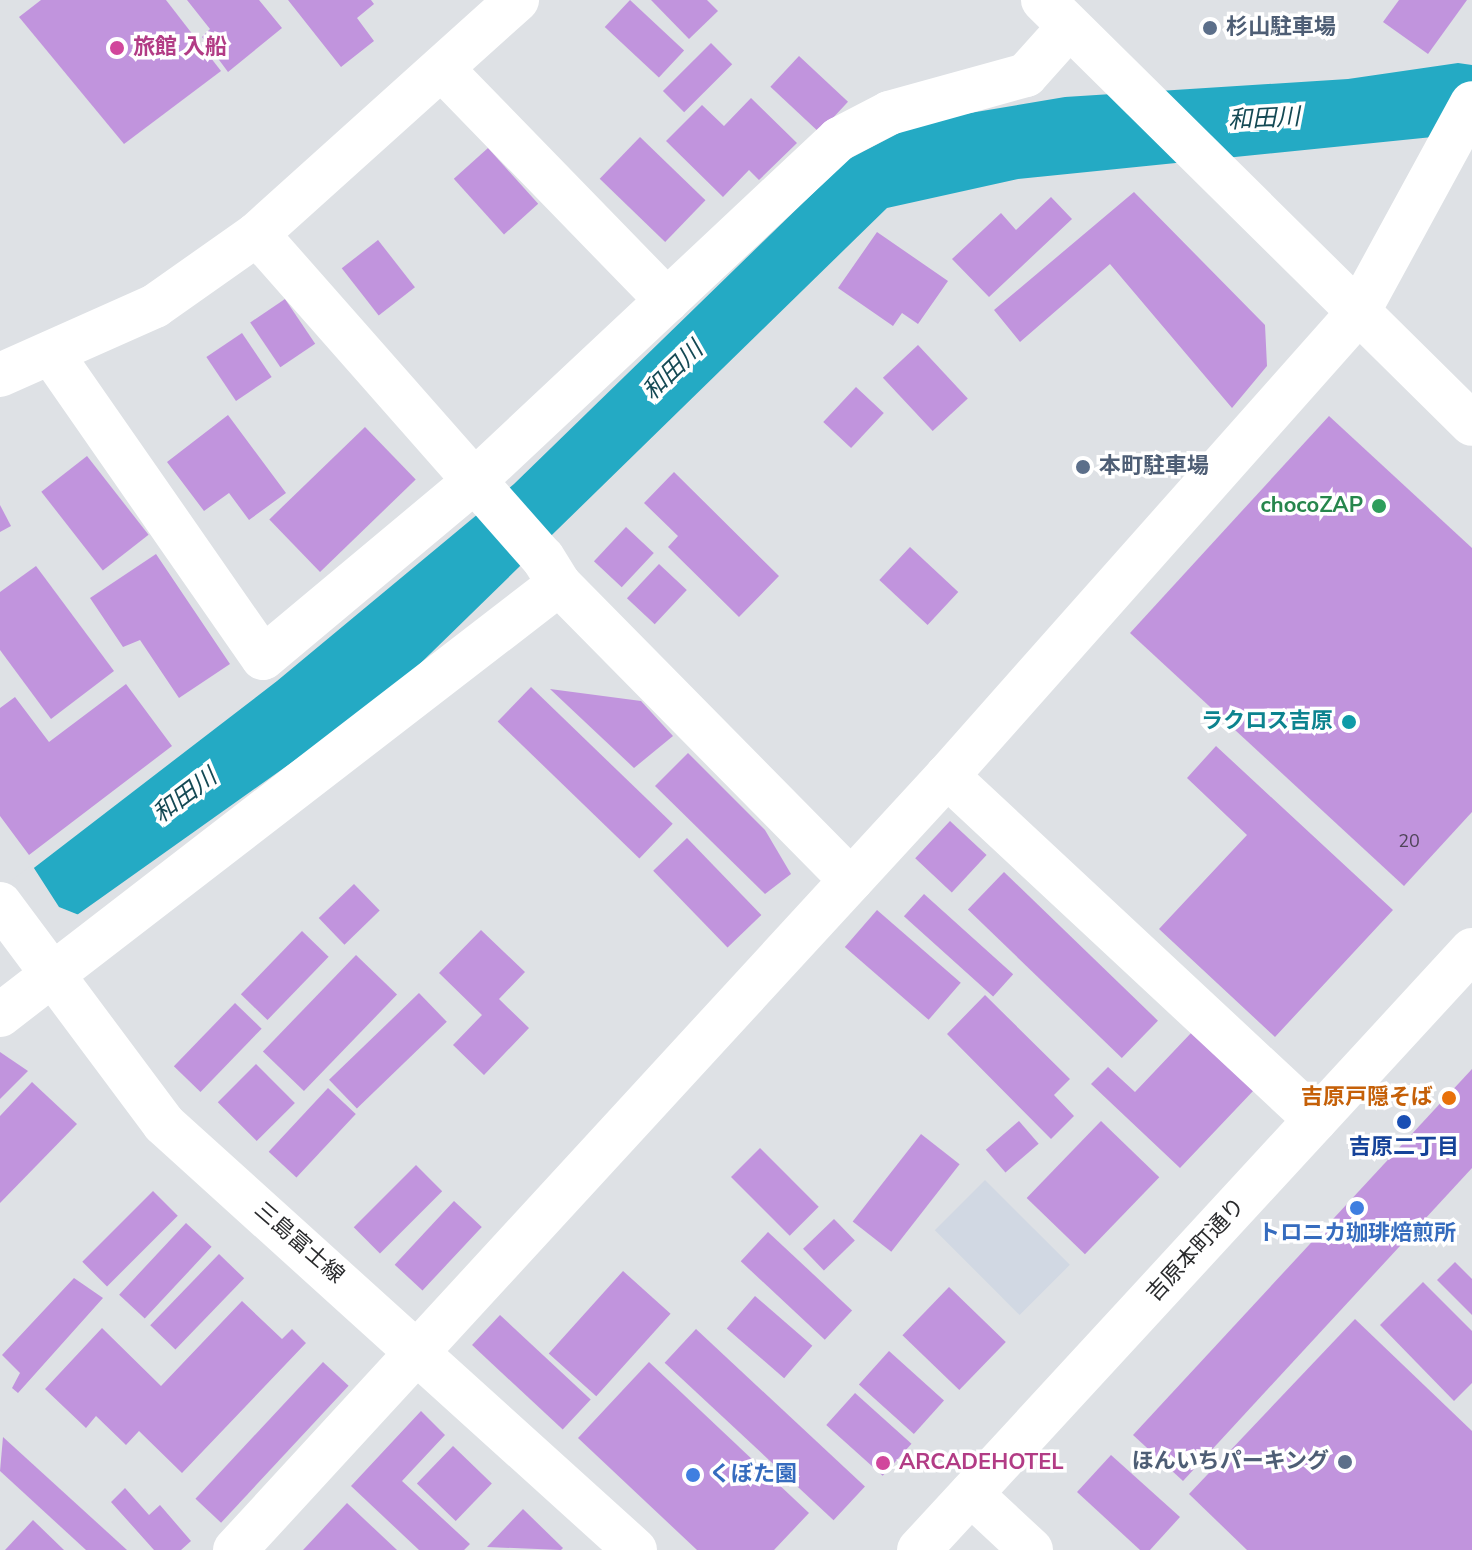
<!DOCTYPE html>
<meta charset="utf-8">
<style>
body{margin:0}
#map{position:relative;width:1472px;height:1550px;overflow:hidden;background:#dee1e5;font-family:"Nunito Sans","Noto Sans JP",sans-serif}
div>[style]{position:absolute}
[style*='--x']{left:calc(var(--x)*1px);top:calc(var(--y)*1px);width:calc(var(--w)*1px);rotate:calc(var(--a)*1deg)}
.built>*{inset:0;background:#d1d8e3;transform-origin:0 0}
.water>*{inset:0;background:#24aac4}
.pier>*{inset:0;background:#dee1e5}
.building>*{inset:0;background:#c194dd;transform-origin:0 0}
.minor>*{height:44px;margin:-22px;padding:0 22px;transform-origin:22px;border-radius:22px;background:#fff}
.major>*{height:44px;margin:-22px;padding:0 22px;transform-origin:22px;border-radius:22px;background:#fff}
.dots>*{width:22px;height:22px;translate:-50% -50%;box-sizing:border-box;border:4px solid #fff;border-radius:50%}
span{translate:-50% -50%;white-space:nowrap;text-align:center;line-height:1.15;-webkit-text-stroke:7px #fff;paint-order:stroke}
.number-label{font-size:18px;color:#4f4458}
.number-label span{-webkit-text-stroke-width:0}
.service-label{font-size:22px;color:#4e5e75;font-weight:700}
.left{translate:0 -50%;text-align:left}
.right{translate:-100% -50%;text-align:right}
.hotel-label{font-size:22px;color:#b23c85;font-weight:700}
.leisure-label{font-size:22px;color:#27864d;font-weight:700}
.culture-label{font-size:22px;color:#0d838f;font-weight:700}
.food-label{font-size:22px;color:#c56008;font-weight:700}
.transit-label{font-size:22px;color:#164399;font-weight:700}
.shop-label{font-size:22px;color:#366cbe;font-weight:700}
.street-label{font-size:22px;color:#292a2c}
.water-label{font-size:24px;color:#144954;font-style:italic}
</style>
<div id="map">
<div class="built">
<i style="left:985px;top:1180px;width:120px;height:71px;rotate:45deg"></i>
</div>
<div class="water">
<i style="clip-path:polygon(1458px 63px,1472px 65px,1472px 133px,1018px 179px,887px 208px,391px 692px,15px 959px,0 894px,277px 681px,514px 484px,847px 160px,922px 121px,1065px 97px,1348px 79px)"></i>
</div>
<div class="pier">
<i style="clip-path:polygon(32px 865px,59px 907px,84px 917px,0 973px,0 889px)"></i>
</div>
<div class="building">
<i style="clip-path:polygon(41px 0,166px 0,221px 71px,124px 144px,19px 17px)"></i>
<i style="clip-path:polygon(187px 0,259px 0,282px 28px,228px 72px,202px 37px,210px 29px)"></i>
<i style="clip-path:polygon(288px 0,371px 0,374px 4px,357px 18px,374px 41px,341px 67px)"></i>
<i style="left:630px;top:0;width:74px;height:37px;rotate:43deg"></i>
<i style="clip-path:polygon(651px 0,707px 0,718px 11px,689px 39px)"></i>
<i style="clip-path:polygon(1399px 0,1467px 0,1428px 54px,1383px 22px)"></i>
<i style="left:711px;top:43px;width:30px;height:68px;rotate:45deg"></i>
<i style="left:799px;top:56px;width:67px;height:42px;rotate:43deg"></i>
<i style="clip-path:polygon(751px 98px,797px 143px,759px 180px,749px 170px,723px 197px,666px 141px,702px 105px,724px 126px)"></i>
<i style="left:640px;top:137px;width:91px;height:58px;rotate:44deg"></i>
<i style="left:488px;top:148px;width:75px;height:46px;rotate:48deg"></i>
<i style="clip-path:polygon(1134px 192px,1265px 325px,1267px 366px,1232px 408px,1110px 264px,1020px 342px,994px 310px)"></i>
<i style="clip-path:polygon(1051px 197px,1072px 219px,989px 297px,952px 259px,1001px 213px,1016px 230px)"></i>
<i style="clip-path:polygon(877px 232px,948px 281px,918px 324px,902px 313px,893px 326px,838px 288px)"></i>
<i style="left:378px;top:240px;width:60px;height:46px;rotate:52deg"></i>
<i style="left:285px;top:299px;width:54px;height:42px;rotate:56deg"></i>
<i style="left:242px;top:333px;width:53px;height:43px;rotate:56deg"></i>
<i style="left:918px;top:345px;width:73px;height:48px;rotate:47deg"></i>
<i style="left:856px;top:387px;width:38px;height:48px;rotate:43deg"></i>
<i style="clip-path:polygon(228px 415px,286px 493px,249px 520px,229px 493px,204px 511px,167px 462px)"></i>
<i style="clip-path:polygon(1329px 416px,1472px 548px,1472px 812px,1404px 886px,1130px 633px)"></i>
<i style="left:365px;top:427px;width:73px;height:133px;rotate:46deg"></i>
<i style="left:87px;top:456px;width:100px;height:58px;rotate:52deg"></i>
<i style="clip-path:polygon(674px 472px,779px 576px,739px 617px,668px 547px,678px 536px,644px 503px)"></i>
<i style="clip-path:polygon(0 505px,11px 526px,0 532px)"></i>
<i style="left:626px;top:527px;width:38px;height:47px;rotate:43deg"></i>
<i style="left:910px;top:547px;width:66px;height:45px;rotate:43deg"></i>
<i style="clip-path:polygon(156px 554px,230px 664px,179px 698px,140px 640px,123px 647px,90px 598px)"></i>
<i style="left:659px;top:564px;width:38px;height:47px;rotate:43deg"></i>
<i style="clip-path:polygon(36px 566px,114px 671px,51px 719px,0 650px,0 592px)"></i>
<i style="clip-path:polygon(126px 684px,172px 746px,29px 855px,0 816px,0 708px,15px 697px,49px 742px)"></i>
<i style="left:531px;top:687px;width:197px;height:48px;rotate:44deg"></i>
<i style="clip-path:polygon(550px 689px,641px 701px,673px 736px,634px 768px)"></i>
<i style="clip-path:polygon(1216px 746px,1393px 910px,1275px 1037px,1159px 929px,1247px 835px,1187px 778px)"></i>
<i style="clip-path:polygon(688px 753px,765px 830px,791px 874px,765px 894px,655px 786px)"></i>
<i style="left:950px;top:821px;width:50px;height:51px;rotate:43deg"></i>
<i style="left:687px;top:838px;width:107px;height:47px;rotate:46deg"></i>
<i style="left:1004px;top:872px;width:214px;height:52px;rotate:44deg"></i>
<i style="left:354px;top:884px;width:37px;height:49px;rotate:46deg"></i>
<i style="left:924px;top:894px;width:120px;height:30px;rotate:42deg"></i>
<i style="left:877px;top:910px;width:111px;height:49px;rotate:41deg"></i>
<i style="clip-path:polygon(481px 930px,525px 972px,499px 999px,529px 1028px,484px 1075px,453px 1045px,482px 1015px,439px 973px)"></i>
<i style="left:302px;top:931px;width:37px;height:88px;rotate:44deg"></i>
<i style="left:356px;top:955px;width:57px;height:134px;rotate:44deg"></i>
<i style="left:419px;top:993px;width:40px;height:125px;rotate:46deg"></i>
<i style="clip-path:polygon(985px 995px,1070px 1079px,1054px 1095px,1074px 1116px,1051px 1139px,947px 1034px)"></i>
<i style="left:235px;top:1003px;width:37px;height:88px;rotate:44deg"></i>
<i style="clip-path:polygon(1192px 1032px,1254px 1090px,1180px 1168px,1091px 1084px,1108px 1067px,1135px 1092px)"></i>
<i style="clip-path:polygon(0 1052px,28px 1071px,0 1099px)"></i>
<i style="left:256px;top:1064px;width:55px;height:54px;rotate:45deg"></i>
<i style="clip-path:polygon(1472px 1069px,1472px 1168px,1183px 1481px,1133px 1435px)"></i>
<i style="clip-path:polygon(32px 1082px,77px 1124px,0 1203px,0 1116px)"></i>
<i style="left:328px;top:1088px;width:38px;height:87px;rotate:43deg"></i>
<i style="left:1019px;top:1121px;width:30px;height:44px;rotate:49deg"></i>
<i style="left:1101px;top:1121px;width:81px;height:107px;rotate:44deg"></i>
<i style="left:921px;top:1134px;width:49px;height:111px;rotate:38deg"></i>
<i style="left:760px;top:1148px;width:83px;height:41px;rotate:45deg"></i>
<i style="left:416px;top:1165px;width:37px;height:88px;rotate:45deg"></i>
<i style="left:153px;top:1191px;width:35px;height:100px;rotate:45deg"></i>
<i style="left:454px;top:1201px;width:38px;height:87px;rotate:43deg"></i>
<i style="left:834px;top:1219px;width:30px;height:43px;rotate:46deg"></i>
<i style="left:186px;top:1223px;width:35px;height:98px;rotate:43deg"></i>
<i style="left:768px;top:1232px;width:115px;height:40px;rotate:43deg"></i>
<i style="left:219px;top:1254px;width:35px;height:99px;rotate:44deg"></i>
<i style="clip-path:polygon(1455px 1262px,1472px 1279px,1472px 1315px,1437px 1280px)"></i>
<i style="left:623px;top:1271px;width:64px;height:111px;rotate:42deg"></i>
<i style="clip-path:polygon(74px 1278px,103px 1298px,18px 1393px,12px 1388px,20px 1373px,2px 1355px)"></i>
<i style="clip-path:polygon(1423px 1282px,1472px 1331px,1472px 1383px,1454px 1401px,1380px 1325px)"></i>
<i style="left:949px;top:1287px;width:79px;height:67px;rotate:44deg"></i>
<i style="left:755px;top:1296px;width:76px;height:43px;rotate:41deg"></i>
<i style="clip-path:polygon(242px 1301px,282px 1339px,292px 1329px,306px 1343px,182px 1473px,139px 1431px,126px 1445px,96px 1416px,86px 1428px,45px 1389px,102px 1328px,161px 1386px)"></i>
<i style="left:500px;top:1315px;width:124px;height:41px;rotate:43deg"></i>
<i style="clip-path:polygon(1355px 1319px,1472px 1431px,1472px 1550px,1247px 1550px,1189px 1494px)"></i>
<i style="left:696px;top:1329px;width:231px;height:46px;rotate:43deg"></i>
<i style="left:889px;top:1351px;width:74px;height:45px;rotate:42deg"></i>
<i style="left:323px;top:1362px;width:35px;height:187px;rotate:43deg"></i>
<i style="clip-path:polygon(649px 1362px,809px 1513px,774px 1550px,697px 1550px,578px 1438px)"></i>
<i style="left:855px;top:1393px;width:76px;height:43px;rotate:42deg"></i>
<i style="clip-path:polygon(421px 1411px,445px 1435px,402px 1481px,470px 1544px,464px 1550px,419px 1550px,351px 1486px)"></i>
<i style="clip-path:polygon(3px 1437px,127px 1550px,86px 1550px,0 1471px)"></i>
<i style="left:453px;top:1446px;width:54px;height:52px;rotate:44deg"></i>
<i style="clip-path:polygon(1111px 1455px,1180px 1517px,1150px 1550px,1140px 1550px,1077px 1492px)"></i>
<i style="clip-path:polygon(125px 1488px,149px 1515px,160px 1505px,191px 1541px,181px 1550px,154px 1550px,111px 1502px)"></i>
<i style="clip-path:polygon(347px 1503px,397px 1550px,303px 1550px)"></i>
<i style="clip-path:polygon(523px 1509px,563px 1548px,561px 1550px,487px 1547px)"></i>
<i style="clip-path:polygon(33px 1520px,64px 1550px,5px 1550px)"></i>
</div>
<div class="minor">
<i style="--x:1043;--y:0;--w:603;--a:44.66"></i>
<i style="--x:444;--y:71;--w:320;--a:45.8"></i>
<i style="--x:257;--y:234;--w:432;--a:48.6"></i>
<i style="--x:543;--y:558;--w:31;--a:58"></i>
<i style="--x:559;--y:584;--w:416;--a:45.4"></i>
<i style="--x:51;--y:353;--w:371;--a:55.2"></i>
<i style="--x:263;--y:658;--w:273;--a:-39.9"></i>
<i style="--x:472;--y:483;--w:503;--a:-43.15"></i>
<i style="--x:839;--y:139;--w:56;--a:-27.5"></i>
<i style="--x:889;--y:113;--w:142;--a:-15.5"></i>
<i style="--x:1026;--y:75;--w:64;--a:-48.1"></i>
<i style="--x:0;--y:375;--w:170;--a:-24"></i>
<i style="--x:155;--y:306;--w:125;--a:-35.2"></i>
<i style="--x:257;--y:234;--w:350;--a:-42"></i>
<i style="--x:947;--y:776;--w:504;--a:42.99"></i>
<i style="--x:0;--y:1015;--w:706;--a:-37.63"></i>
<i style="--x:971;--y:1494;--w:82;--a:43"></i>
<i style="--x:235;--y:1550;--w:1052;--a:-47.39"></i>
<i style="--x:947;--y:776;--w:618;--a:-48.41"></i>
<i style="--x:1357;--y:314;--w:240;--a:-61.4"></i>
</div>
<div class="major">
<i style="--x:0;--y:904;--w:274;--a:53.3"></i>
<i style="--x:164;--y:1124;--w:635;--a:42.13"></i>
<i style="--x:919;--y:1550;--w:816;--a:-47.33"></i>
</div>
<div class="dots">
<i style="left:1210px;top:28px;background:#5c6f8a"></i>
<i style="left:117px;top:48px;background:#d1479c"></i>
<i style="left:1083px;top:467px;background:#5c6f8a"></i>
<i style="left:1379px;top:506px;background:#2e9e5b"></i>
<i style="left:1349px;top:722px;background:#0f9aa8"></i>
<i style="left:1449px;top:1098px;background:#e8710a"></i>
<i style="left:1404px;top:1122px;background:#1a4fb4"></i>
<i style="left:1357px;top:1208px;background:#3f7fe0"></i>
<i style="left:1345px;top:1462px;background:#5c6f8a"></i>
<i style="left:883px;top:1463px;background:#d1479c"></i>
<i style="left:693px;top:1475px;background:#3f7fe0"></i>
</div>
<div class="number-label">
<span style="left:1409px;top:841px">20</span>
</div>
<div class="service-label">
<span class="left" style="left:1226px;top:28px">杉山駐車場</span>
<span class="left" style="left:1099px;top:467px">本町駐車場</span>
<span class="right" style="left:1329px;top:1462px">ほんいちパーキング</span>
</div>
<div class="hotel-label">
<span class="left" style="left:133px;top:48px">旅館 入船</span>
<span class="left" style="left:899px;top:1463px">ARCADEHOTEL</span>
</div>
<div class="leisure-label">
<span class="right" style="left:1363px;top:506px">chocoZAP</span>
</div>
<div class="culture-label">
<span class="right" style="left:1333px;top:722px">ラクロス吉原</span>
</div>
<div class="food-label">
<span class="right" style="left:1433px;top:1098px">吉原戸隠そば</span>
</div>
<div class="transit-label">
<span style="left:1404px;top:1148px">吉原二丁目</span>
</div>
<div class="shop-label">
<span style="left:1357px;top:1234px">トロニカ珈琲焙煎所</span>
<span class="left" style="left:709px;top:1475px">くぼた園</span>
</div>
<div class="street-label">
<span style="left:299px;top:1243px;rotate:41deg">三島富士線</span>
<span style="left:1196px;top:1250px;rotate:-47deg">吉原本町通り</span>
</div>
<div class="water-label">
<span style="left:1264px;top:119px;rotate:-3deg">和田川</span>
<span style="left:673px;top:371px;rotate:-44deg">和田川</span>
<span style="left:185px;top:796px;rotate:-37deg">和田川</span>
</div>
</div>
